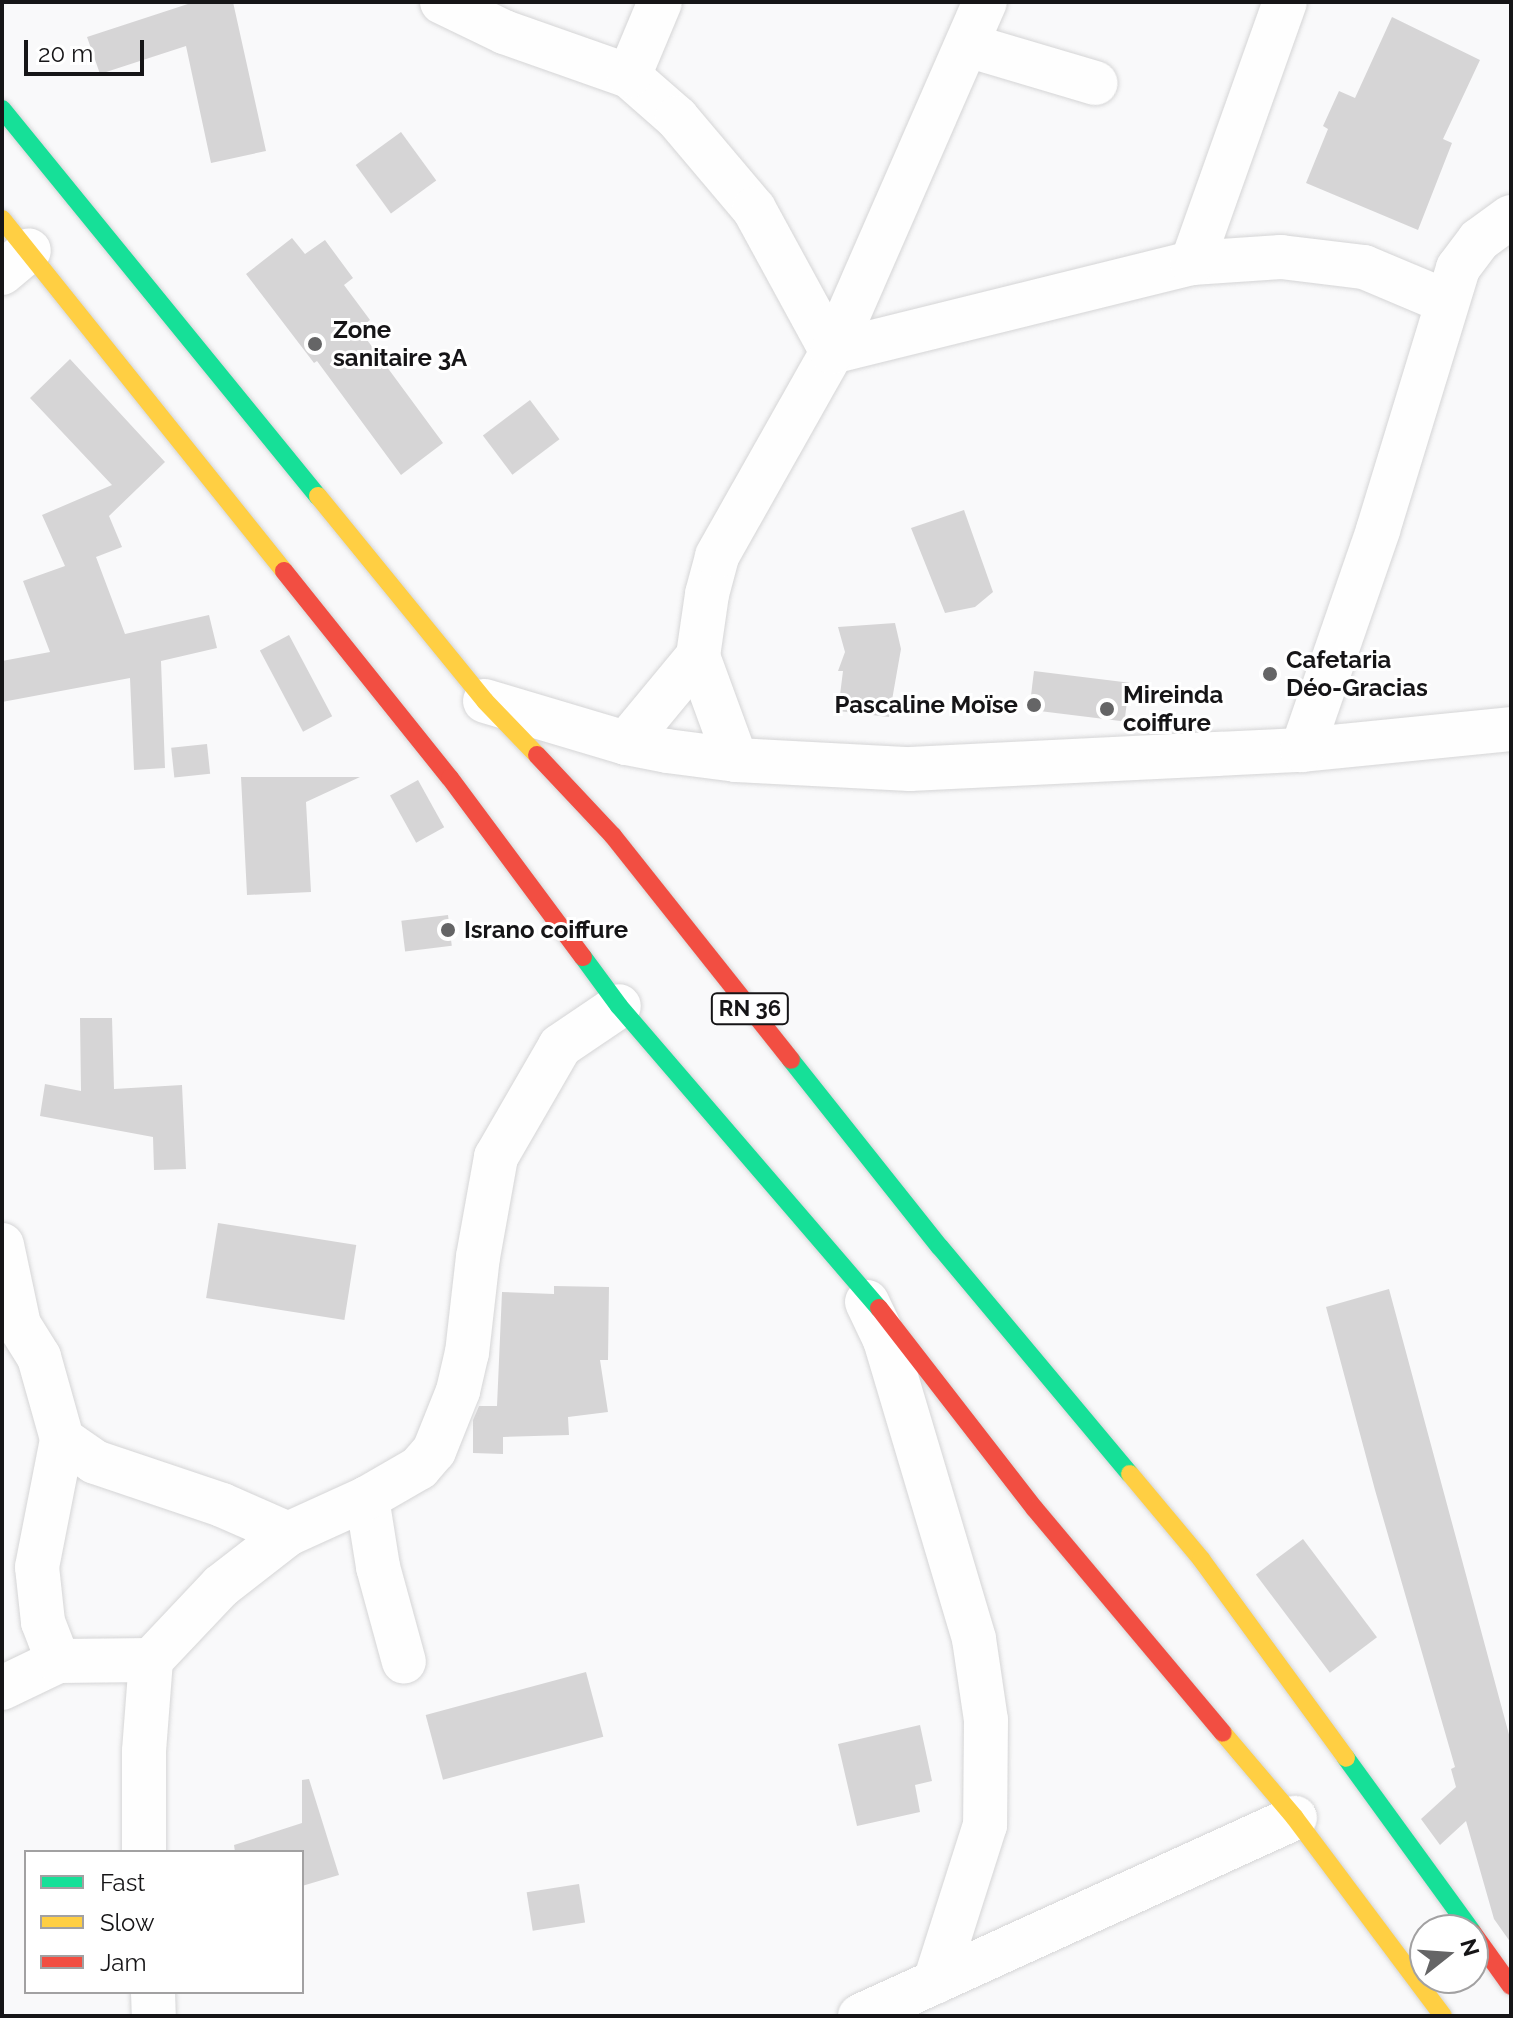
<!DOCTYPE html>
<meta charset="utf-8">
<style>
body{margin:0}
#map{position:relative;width:1513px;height:2018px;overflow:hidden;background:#f9f9fa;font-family:Raleway,sans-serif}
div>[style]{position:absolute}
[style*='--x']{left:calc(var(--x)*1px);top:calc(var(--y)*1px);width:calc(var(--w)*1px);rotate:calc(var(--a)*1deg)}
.building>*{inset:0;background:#d6d5d6;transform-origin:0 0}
.roads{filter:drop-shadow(0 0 2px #d5d5d6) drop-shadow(0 0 2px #d5d5d6)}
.street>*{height:44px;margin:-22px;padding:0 22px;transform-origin:22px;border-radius:22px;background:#fefefe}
.fast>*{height:18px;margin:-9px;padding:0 9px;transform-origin:9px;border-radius:9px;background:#16e098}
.slow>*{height:18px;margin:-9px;padding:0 9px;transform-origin:9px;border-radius:9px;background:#ffcf43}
.jam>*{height:18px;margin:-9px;padding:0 9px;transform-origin:9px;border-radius:9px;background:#f24e42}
.dots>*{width:22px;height:22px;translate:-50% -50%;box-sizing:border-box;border:4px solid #fff;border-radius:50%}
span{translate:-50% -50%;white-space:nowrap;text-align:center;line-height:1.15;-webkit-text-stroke:6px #fff;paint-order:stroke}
.shield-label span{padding:2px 6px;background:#fff;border:2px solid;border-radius:6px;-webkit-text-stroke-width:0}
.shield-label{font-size:22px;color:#161517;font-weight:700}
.poi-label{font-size:24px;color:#161517;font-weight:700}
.left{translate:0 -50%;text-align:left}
.right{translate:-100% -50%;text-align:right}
.frame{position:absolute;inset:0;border:4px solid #161517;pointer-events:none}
.legend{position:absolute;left:24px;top:1850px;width:280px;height:144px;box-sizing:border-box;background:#fff;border:2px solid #a2a1a2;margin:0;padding:10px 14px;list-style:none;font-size:24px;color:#161517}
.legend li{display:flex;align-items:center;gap:16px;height:40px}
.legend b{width:40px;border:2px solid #a2a1a2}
.north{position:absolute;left:1409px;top:1914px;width:80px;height:80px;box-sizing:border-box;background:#fff;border:2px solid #a2a1a2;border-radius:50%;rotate:73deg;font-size:22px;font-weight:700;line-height:32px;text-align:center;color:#161517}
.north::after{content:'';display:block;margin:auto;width:28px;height:36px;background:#656566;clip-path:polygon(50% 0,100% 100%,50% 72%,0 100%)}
.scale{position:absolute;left:24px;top:40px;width:120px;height:36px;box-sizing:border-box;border:4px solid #161517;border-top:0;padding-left:10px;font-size:24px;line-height:28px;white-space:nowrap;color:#161517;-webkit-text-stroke:6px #fff;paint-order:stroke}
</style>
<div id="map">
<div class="building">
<i style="clip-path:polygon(194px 2px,233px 2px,266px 151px,211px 163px,186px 46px,100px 74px,87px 37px)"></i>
<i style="clip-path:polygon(1392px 17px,1480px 60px,1443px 139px,1452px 143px,1418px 230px,1306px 183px,1328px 129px,1323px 126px,1339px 91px,1355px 98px)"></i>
<i style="left:401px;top:132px;width:60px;height:56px;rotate:54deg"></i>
<i style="clip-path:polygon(292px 238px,305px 254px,325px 240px,353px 278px,344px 285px,370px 320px,359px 329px,443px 443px,401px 475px,317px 361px,314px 363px,246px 274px)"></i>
<i style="clip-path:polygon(70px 359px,165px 462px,109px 516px,122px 547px,96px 557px,125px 634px,209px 615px,217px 648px,161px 661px,165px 768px,134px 770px,130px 678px,2px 702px,2px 661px,50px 652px,23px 581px,65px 566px,42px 515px,112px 485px,30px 398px)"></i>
<i style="left:530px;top:400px;width:49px;height:59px;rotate:53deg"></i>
<i style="clip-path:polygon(964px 510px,993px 592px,975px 607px,945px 613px,911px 528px)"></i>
<i style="clip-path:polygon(895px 623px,901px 649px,889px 717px,838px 711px,843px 671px,838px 671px,845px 652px,838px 627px)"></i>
<i style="left:289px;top:635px;width:92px;height:33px;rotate:62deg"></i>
<i style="left:1034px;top:671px;width:96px;height:39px;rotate:7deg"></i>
<i style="left:207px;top:744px;width:30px;height:36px;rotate:84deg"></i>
<i style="clip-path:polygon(241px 777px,360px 777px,306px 802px,311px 892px,247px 895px)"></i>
<i style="left:418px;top:780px;width:54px;height:32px;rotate:61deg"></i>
<i style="left:448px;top:915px;width:31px;height:47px;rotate:83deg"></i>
<i style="clip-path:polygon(80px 1018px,112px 1018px,114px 1089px,182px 1085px,186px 1169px,154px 1170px,153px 1137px,40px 1116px,45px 1084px,81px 1091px)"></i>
<i style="left:218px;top:1223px;width:140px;height:76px;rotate:9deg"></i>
<i style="clip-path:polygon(554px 1286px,609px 1287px,608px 1360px,600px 1360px,608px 1412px,568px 1417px,569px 1435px,503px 1437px,503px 1454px,473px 1453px,473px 1420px,479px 1406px,497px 1406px,502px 1292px,554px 1294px)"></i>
<i style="clip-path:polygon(1389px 1289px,1511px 1742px,1511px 1943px,1494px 1919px,1466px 1821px,1440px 1845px,1421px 1819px,1456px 1787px,1451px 1769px,1455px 1767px,1375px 1490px,1326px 1307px)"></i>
<i style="left:1303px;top:1539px;width:123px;height:59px;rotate:53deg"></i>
<i style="left:586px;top:1672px;width:67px;height:166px;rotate:75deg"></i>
<i style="clip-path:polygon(920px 1725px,932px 1781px,915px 1785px,920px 1812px,857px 1826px,838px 1744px)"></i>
<i style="clip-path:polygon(309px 1779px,339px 1875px,302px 1886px,302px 1852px,235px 1852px,234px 1845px,302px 1823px,302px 1780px)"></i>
<i style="left:579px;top:1884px;width:39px;height:53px;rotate:81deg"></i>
</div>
<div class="roads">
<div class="street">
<i style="--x:442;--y:2;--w:69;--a:25.8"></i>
<i style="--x:504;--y:32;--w:133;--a:19.4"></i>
<i style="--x:629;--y:76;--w:64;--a:41.2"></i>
<i style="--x:677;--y:118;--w:119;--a:49.8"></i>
<i style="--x:754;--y:209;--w:163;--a:61.4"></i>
<i style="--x:832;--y:352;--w:371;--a:-13.9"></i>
<i style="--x:1192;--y:263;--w:89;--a:-3.9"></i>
<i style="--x:1281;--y:257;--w:84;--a:6.9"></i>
<i style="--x:1364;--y:267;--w:88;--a:22.8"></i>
<i style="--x:967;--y:45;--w:134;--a:16.5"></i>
<i style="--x:629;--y:76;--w:80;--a:-67.3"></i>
<i style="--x:1192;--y:263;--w:277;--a:-70.4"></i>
<i style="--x:2;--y:273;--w:35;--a:-40"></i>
<i style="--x:485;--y:701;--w:147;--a:16.6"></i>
<i style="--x:626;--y:743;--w:42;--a:11"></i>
<i style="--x:667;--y:751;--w:70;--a:7.4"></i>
<i style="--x:736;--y:760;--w:174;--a:3"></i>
<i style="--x:910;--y:769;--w:392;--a:-2.8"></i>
<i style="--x:1302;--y:750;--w:210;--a:-5.7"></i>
<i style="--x:626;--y:743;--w:113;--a:-50.4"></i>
<i style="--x:1302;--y:750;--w:233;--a:-70.9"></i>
<i style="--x:1378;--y:530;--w:274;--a:-73"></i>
<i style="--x:1458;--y:268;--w:35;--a:-53"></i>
<i style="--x:1479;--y:240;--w:39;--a:-36"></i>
<i style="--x:736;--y:760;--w:111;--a:-110.1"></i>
<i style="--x:698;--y:656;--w:63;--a:-81.7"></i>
<i style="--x:707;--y:594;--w:39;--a:-75"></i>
<i style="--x:717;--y:556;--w:234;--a:-60.6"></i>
<i style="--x:832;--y:352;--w:382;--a:-66.4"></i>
<i style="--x:2;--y:1245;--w:82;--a:78"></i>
<i style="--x:867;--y:1302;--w:42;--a:64.7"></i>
<i style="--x:885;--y:1340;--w:312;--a:73.4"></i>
<i style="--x:974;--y:1639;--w:82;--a:81.6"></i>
<i style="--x:986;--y:1720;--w:105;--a:90.5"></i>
<i style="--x:985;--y:1825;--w:165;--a:107.7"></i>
<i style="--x:2;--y:1319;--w:18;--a:19"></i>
<i style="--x:19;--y:1325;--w:38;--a:58"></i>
<i style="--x:39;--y:1357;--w:85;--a:74.3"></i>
<i style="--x:62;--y:1439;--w:40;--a:34.9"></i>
<i style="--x:95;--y:1462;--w:134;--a:18.7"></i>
<i style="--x:222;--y:1505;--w:72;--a:23.7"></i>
<i style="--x:367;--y:1498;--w:70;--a:80.9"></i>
<i style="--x:378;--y:1567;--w:98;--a:74.7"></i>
<i style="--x:58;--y:1661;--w:42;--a:-111"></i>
<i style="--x:43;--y:1622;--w:55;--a:-96.2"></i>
<i style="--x:37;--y:1567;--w:130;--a:-78.9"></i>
<i style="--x:2;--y:1688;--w:62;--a:-25.7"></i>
<i style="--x:58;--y:1661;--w:93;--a:-0.6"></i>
<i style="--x:144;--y:1852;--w:101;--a:-90"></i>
<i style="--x:144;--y:1751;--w:91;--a:-85.6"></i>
<i style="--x:151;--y:1660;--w:102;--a:-46.6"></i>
<i style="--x:221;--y:1586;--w:85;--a:-37.8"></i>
<i style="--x:288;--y:1534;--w:87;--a:-24.5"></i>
<i style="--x:367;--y:1498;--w:60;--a:-30"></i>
<i style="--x:419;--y:1468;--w:23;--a:-49"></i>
<i style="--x:434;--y:1451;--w:65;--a:-68.2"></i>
<i style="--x:458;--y:1391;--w:39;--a:-77"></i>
<i style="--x:467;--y:1353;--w:97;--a:-83.5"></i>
<i style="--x:478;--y:1257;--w:102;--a:-79.8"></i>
<i style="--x:496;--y:1157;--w:128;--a:-60"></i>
<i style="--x:560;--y:1046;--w:71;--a:-34.1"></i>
<i style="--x:153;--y:1992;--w:24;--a:88"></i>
<i style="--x:860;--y:2016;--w:478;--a:-24.5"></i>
</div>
<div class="fast">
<i style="--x:2;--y:109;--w:500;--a:50.8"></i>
<i style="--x:583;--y:957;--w:61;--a:53.7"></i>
<i style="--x:619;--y:1006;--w:399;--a:49.3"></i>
<i style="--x:791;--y:1060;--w:239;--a:51.5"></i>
<i style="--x:940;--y:1247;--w:296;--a:50.1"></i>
<i style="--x:1346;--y:1758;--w:213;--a:54"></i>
</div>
<div class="slow">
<i style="--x:2;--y:219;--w:451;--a:51.3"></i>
<i style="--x:318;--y:496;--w:264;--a:50.8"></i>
<i style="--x:485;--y:701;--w:75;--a:46.1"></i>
<i style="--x:1130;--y:1474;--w:111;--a:50.1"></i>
<i style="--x:1201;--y:1559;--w:246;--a:53.9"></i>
<i style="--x:1223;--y:1733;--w:111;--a:49.7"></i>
<i style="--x:1295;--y:1818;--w:247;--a:53.2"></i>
</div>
<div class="jam">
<i style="--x:284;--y:571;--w:265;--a:51.3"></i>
<i style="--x:450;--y:778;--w:223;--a:53.4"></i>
<i style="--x:537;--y:755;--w:111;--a:46.8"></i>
<i style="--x:613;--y:836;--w:286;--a:51.5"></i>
<i style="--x:879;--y:1308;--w:254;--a:52.2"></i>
<i style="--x:1035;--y:1509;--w:292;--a:50"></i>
<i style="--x:1473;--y:1933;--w:65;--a:54.4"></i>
</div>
</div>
<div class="dots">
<i style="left:315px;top:344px;background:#656566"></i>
<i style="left:1270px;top:674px;background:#656566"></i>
<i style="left:1034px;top:705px;background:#656566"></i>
<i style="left:1107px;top:709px;background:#656566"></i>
<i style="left:448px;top:930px;background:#656566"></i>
</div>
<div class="shield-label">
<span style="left:750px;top:1009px">RN 36</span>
</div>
<div class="poi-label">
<span class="left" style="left:333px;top:344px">Zone<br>sanitaire 3A</span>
<span class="left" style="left:1286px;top:674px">Cafetaria<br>Déo-Gracias</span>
<span class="left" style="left:1123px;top:709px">Mireinda<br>coiffure</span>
<span class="right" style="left:1018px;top:705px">Pascaline Moïse</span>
<span class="left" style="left:464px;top:930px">Israno coiffure</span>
</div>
<div class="frame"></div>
<ul class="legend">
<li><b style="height:10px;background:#16e098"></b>Fast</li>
<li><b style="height:10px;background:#ffcf43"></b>Slow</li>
<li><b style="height:10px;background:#f24e42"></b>Jam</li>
</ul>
<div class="north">N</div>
<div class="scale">20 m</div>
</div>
